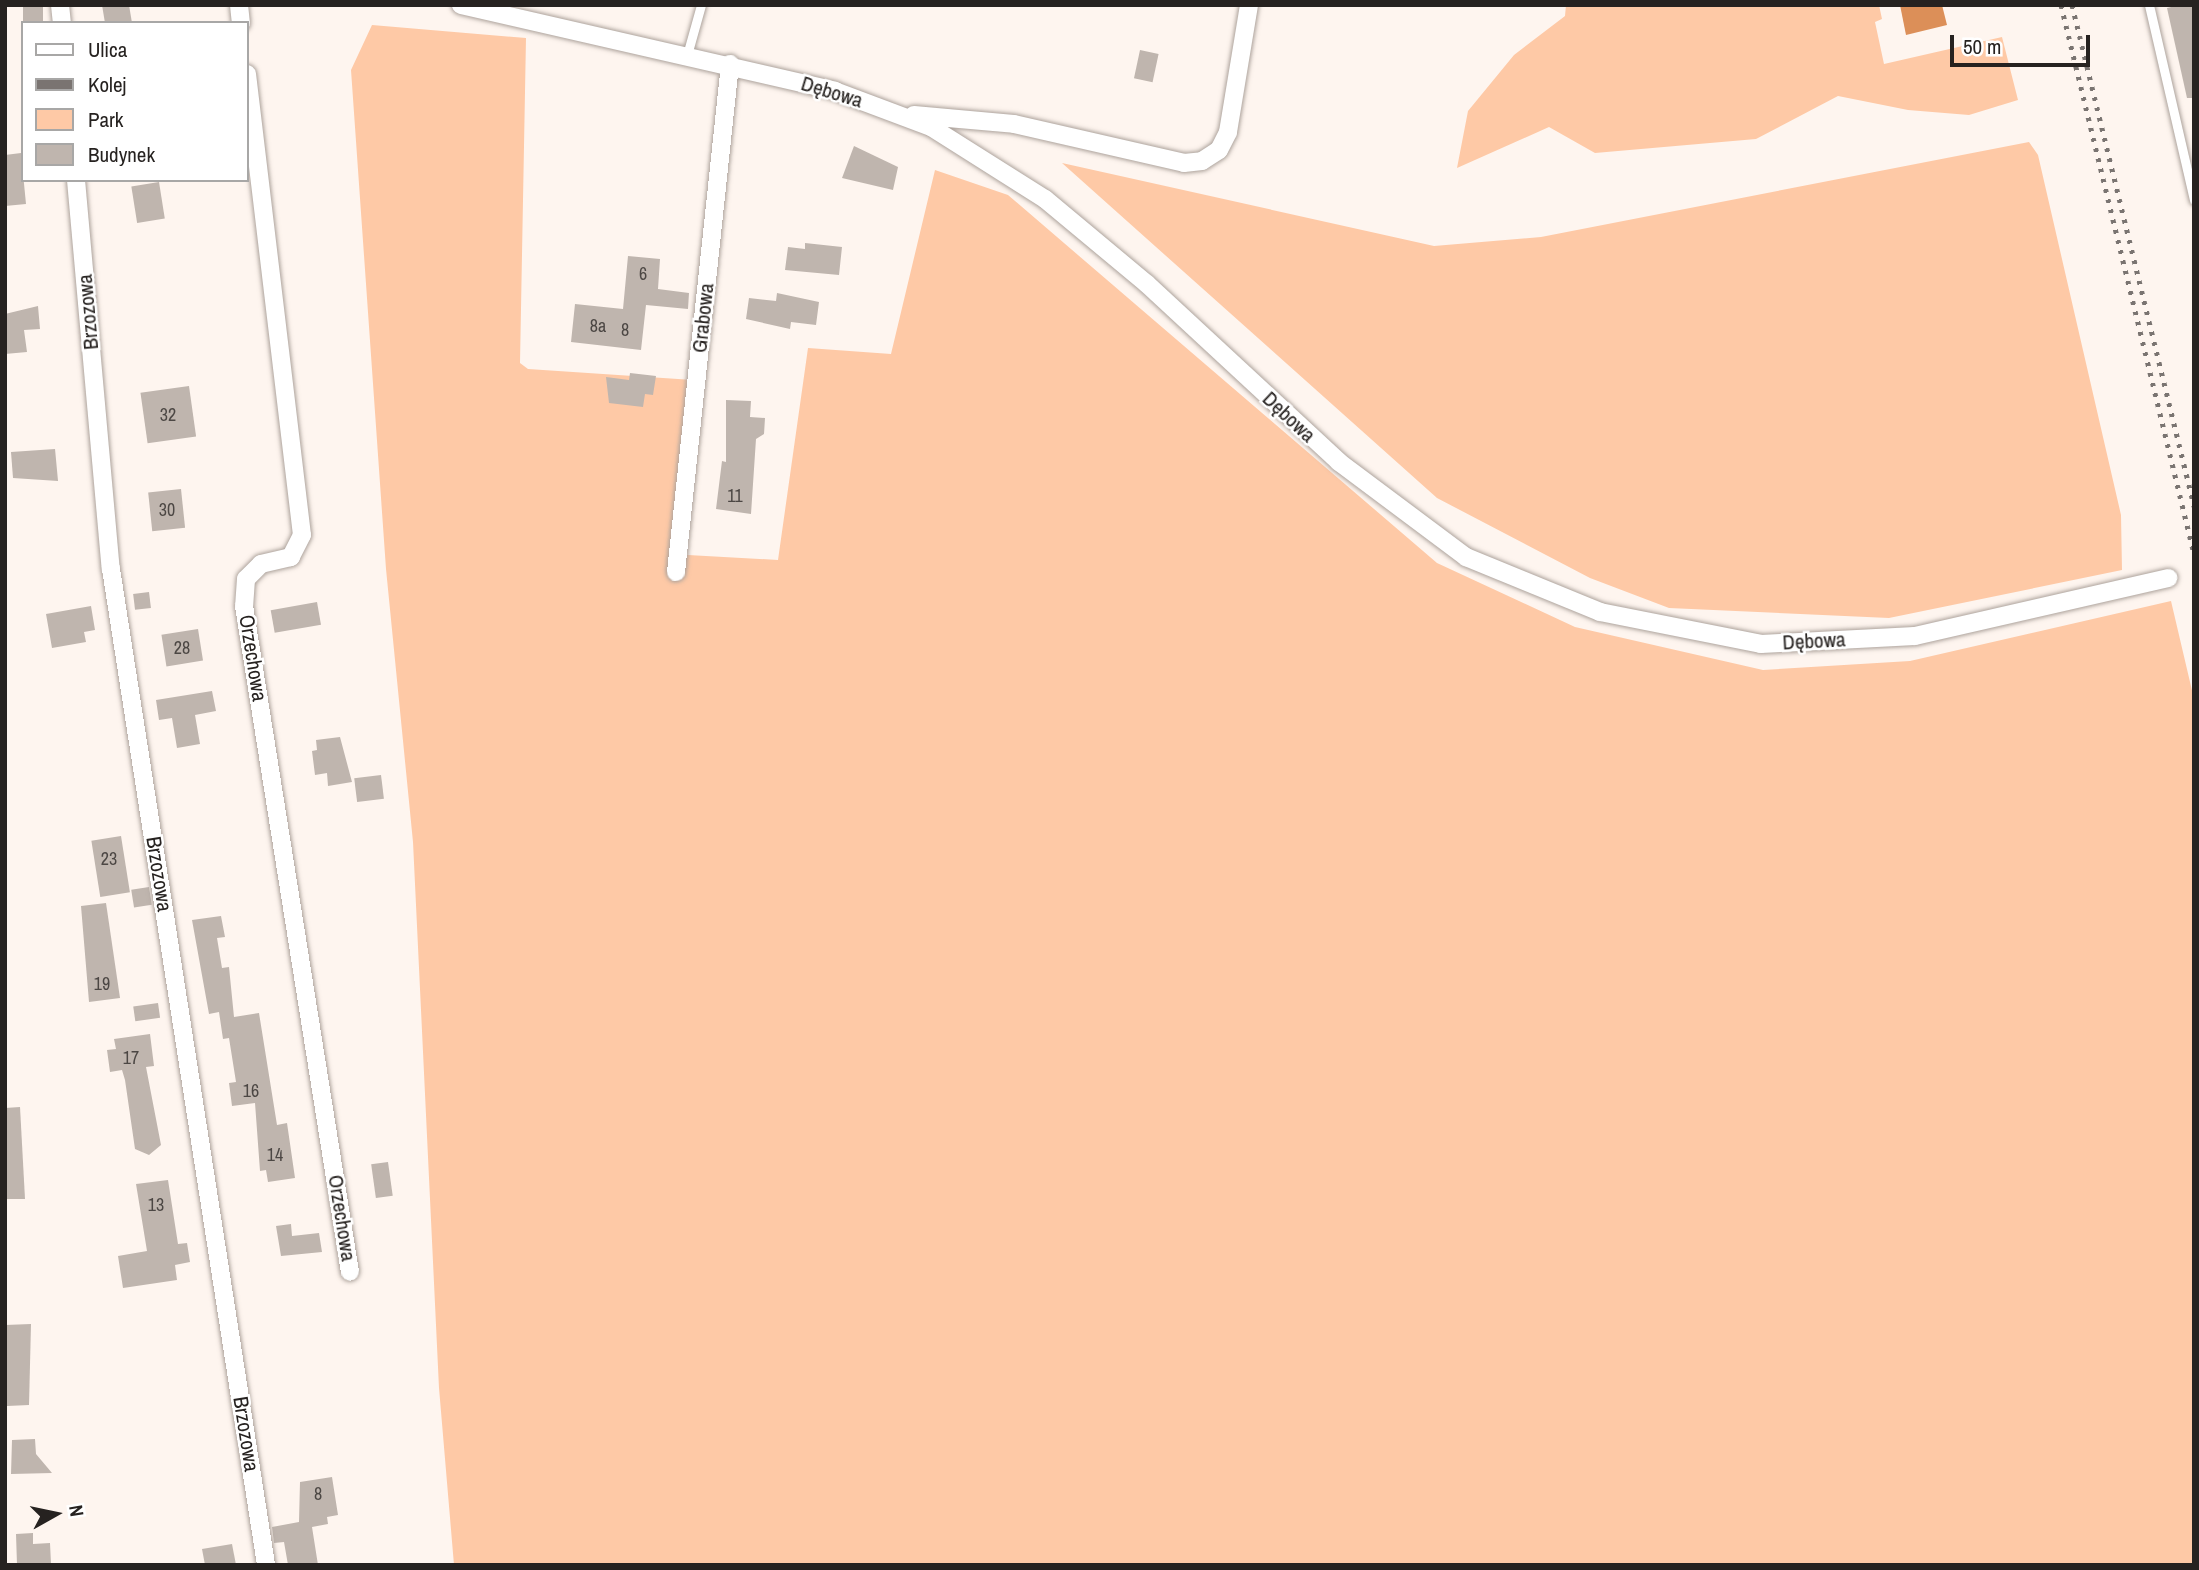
<!DOCTYPE html>
<meta charset="utf-8">
<style>
body{margin:0}
#map{position:relative;width:2199px;height:1570px;overflow:hidden;background:#fef5ef;font-family:"Archivo Narrow",sans-serif}
div>[style]{position:absolute}
[style*='--x']{left:calc(var(--x)*1px);top:calc(var(--y)*1px);width:calc(var(--w)*1px);rotate:calc(var(--a)*1deg)}
.green>*{inset:0;background:#fec9a6}
.water>*{inset:0;background:#dc8f58}
.building>*{inset:0;background:#bfb5ae;transform-origin:0 0}
.roads{filter:drop-shadow(0 0 2px #ada39c) drop-shadow(0 0 2px #ada39c)}
.service>*{height:9px;margin:-4.5px;padding:0 4.5px;transform-origin:4.5px;border-radius:4.5px;background:#fff}
.minor>*{height:18px;margin:-9px;padding:0 9px;transform-origin:9px;border-radius:9px;background:#fff}
.rail>*{height:5px;margin-top:-2.5px;transform-origin:0;background:repeating-linear-gradient(90deg,#7a7471 0 3.5px,transparent 0 10.5px)}
span{translate:-50% -50%;white-space:nowrap;text-align:center;line-height:1.15;-webkit-text-stroke:5px #fff;paint-order:stroke}
.number-label{font-size:18px;color:#4c4744}
.number-label span{-webkit-text-stroke-width:0}
.street-label{font-size:21px;color:#262220}
.frame{position:absolute;inset:0;border:7px solid #262220;pointer-events:none}
.legend{position:absolute;left:21px;top:21px;width:228px;height:161px;box-sizing:border-box;background:#fff;border:2px solid #a8a7a6;margin:0;padding:9px 12px;list-style:none;font-size:21px;color:#262220}
.legend li{display:flex;align-items:center;gap:14px;height:35px}
.legend b{width:35px;border:2px solid #a8a7a6}
.north{position:absolute;left:21px;top:1479px;width:70px;height:70px;-webkit-text-stroke:5px #fff;paint-order:stroke;rotate:81deg;font-size:19px;font-weight:700;line-height:28px;text-align:center;color:#262220}
.north::after{content:'';display:block;margin:auto;width:24px;height:32px;background:#262220;clip-path:polygon(50% 0,100% 100%,50% 72%,0 100%)}
.scale{position:absolute;left:1950px;top:35px;width:140px;height:32px;box-sizing:border-box;border:4px solid #262220;border-top:0;padding-left:9px;font-size:21px;line-height:24px;white-space:nowrap;color:#262220;-webkit-text-stroke:5px #fff;paint-order:stroke}
</style>
<div id="map">
<div class="green">
<i style="clip-path:polygon(1566px 5px,1879px 5px,1882px 19px,1875px 22px,1884px 64px,2002px 37px,2018px 100px,1969px 115px,1908px 110px,1838px 96px,1756px 139px,1595px 153px,1549px 127px,1457px 168px,1468px 111px,1514px 55px,1565px 16px)"></i>
<i style="clip-path:polygon(372px 25px,526px 38px,520px 363px,528px 369px,693px 380px,670px 554px,778px 560px,808px 348px,891px 354px,935px 170px,1008px 195px,1437px 563px,1575px 627px,1763px 670px,1910px 661px,2171px 601px,2194px 699px,2194px 1565px,454px 1565px,439px 1388px,413px 842px,386px 569px,351px 70px)"></i>
<i style="clip-path:polygon(2029px 142px,2038px 155px,2121px 515px,2122px 570px,1889px 618px,1669px 608px,1590px 578px,1437px 498px,1062px 163px,1434px 246px,1541px 237px)"></i>
</div>
<div class="water">
<i style="clip-path:polygon(1900px 5px,1942px 5px,1947px 25px,1906px 35px)"></i>
</div>
<div class="building">
<i style="clip-path:polygon(102px 5px,129px 5px,132px 23px,105px 23px)"></i>
<i style="clip-path:polygon(2180px 5px,2194px 5px,2194px 98px,2187px 98px,2167px 8px)"></i>
<i style="left:43px;top:7px;width:16px;height:20px;rotate:90deg"></i>
<i style="left:1140px;top:50px;width:19px;height:29px;rotate:12deg"></i>
<i style="clip-path:polygon(854px 146px,898px 167px,893px 190px,842px 178px)"></i>
<i style="clip-path:polygon(21px 153px,26px 204px,5px 206px,5px 155px)"></i>
<i style="left:159px;top:182px;width:37px;height:28px;rotate:81deg"></i>
<i style="clip-path:polygon(805px 243px,842px 247px,839px 275px,785px 270px,788px 247px,805px 249px)"></i>
<i style="clip-path:polygon(628px 256px,660px 259px,658px 289px,689px 293px,688px 309px,646px 305px,641px 350px,571px 342px,575px 304px,623px 309px)"></i>
<i style="clip-path:polygon(777px 293px,819px 302px,816px 325px,791px 322px,790px 329px,746px 319px,749px 298px,776px 301px)"></i>
<i style="clip-path:polygon(38px 306px,40px 329px,24px 330px,27px 352px,5px 354px,5px 314px)"></i>
<i style="clip-path:polygon(630px 373px,656px 376px,653px 395px,645px 394px,643px 407px,609px 403px,606px 377px,629px 380px)"></i>
<i style="left:189px;top:386px;width:51px;height:49px;rotate:82deg"></i>
<i style="clip-path:polygon(726px 400px,751px 401px,750px 417px,765px 418px,764px 434px,756px 439px,751px 514px,716px 509px,722px 461px,726px 462px)"></i>
<i style="clip-path:polygon(55px 449px,58px 481px,13px 478px,11px 452px)"></i>
<i style="left:181px;top:489px;width:39px;height:33px;rotate:84deg"></i>
<i style="left:149px;top:592px;width:16px;height:16px;rotate:83deg"></i>
<i style="left:317px;top:602px;width:23px;height:47px;rotate:80deg"></i>
<i style="clip-path:polygon(91px 606px,95px 630px,84px 632px,86px 642px,52px 648px,46px 614px)"></i>
<i style="left:198px;top:629px;width:32px;height:37px;rotate:81deg"></i>
<i style="clip-path:polygon(212px 691px,216px 711px,195px 715px,200px 744px,177px 748px,172px 718px,159px 720px,156px 700px)"></i>
<i style="clip-path:polygon(340px 737px,352px 782px,328px 786px,327px 773px,315px 775px,312px 751px,317px 750px,316px 740px)"></i>
<i style="left:381px;top:775px;width:24px;height:27px;rotate:83deg"></i>
<i style="left:121px;top:836px;width:57px;height:30px;rotate:81deg"></i>
<i style="left:149px;top:887px;width:18px;height:18px;rotate:81deg"></i>
<i style="clip-path:polygon(106px 903px,120px 998px,89px 1002px,81px 906px)"></i>
<i style="clip-path:polygon(221px 916px,225px 937px,217px 938px,222px 968px,229px 967px,234px 1017px,259px 1013px,277px 1125px,287px 1123px,295px 1178px,268px 1182px,266px 1170px,260px 1171px,255px 1103px,232px 1106px,229px 1083px,236px 1082px,229px 1038px,223px 1039px,219px 1012px,209px 1014px,192px 920px)"></i>
<i style="left:158px;top:1003px;width:15px;height:25px;rotate:82deg"></i>
<i style="clip-path:polygon(150px 1034px,154px 1066px,146px 1067px,161px 1145px,149px 1155px,135px 1149px,125px 1080px,122px 1070px,110px 1072px,107px 1050px,116px 1049px,114px 1039px)"></i>
<i style="clip-path:polygon(20px 1107px,25px 1199px,5px 1199px,5px 1108px)"></i>
<i style="left:388px;top:1162px;width:34px;height:17px;rotate:82deg"></i>
<i style="clip-path:polygon(168px 1180px,178px 1244px,187px 1243px,190px 1262px,175px 1265px,177px 1280px,123px 1288px,118px 1256px,147px 1251px,136px 1184px)"></i>
<i style="clip-path:polygon(291px 1224px,292px 1236px,319px 1233px,322px 1252px,281px 1256px,276px 1226px)"></i>
<i style="clip-path:polygon(31px 1324px,29px 1405px,7px 1406px,5px 1325px)"></i>
<i style="clip-path:polygon(35px 1439px,36px 1454px,52px 1473px,11px 1474px,12px 1440px)"></i>
<i style="clip-path:polygon(332px 1477px,338px 1515px,327px 1517px,328px 1524px,312px 1527px,318px 1565px,288px 1565px,284px 1542px,274px 1543px,272px 1527px,299px 1522px,300px 1482px)"></i>
<i style="clip-path:polygon(33px 1533px,33px 1544px,50px 1543px,51px 1564px,17px 1565px,16px 1534px)"></i>
<i style="clip-path:polygon(232px 1544px,236px 1565px,205px 1565px,202px 1549px)"></i>
</div>
<div class="roads">
<div class="service">
<i style="--x:2149;--y:5;--w:200;--a:77"></i>
<i style="--x:687;--y:55;--w:52;--a:-74.4"></i>
</div>
<div class="minor">
<i style="--x:60;--y:5;--w:18;--a:84"></i>
<i style="--x:239;--y:5;--w:18;--a:84"></i>
<i style="--x:461;--y:5;--w:384;--a:12.9"></i>
<i style="--x:835;--y:91;--w:103;--a:20.6"></i>
<i style="--x:931;--y:127;--w:135;--a:32.3"></i>
<i style="--x:1045;--y:199;--w:133;--a:39.8"></i>
<i style="--x:1147;--y:284;--w:262;--a:42.8"></i>
<i style="--x:1339;--y:462;--w:159;--a:36.8"></i>
<i style="--x:1466;--y:557;--w:145;--a:22.3"></i>
<i style="--x:1600;--y:612;--w:164;--a:11.2"></i>
<i style="--x:1761;--y:644;--w:154;--a:-3"></i>
<i style="--x:1915;--y:636;--w:260;--a:-12.9"></i>
<i style="--x:247;--y:74;--w:464;--a:83.2"></i>
<i style="--x:302;--y:535;--w:25;--a:117"></i>
<i style="--x:291;--y:557;--w:31;--a:167"></i>
<i style="--x:261;--y:564;--w:21;--a:135"></i>
<i style="--x:246;--y:579;--w:27;--a:94"></i>
<i style="--x:244;--y:606;--w:674;--a:80.96"></i>
<i style="--x:914;--y:115;--w:100;--a:5.1"></i>
<i style="--x:1014;--y:124;--w:174;--a:12.9"></i>
<i style="--x:1184;--y:163;--w:18;--a:-6"></i>
<i style="--x:1202;--y:161;--w:20;--a:-33"></i>
<i style="--x:1219;--y:150;--w:20;--a:-63"></i>
<i style="--x:1228;--y:132;--w:129;--a:-80.6"></i>
<i style="--x:76;--y:180;--w:391;--a:84.9"></i>
<i style="--x:111;--y:569;--w:1008;--a:81.15"></i>
<i style="--x:676;--y:572;--w:511;--a:-83.93"></i>
</div>
</div>
<div class="rail">
<i style="--x:2061;--y:5;--w:565;--a:76.38"></i>
<i style="--x:2072;--y:5;--w:516;--a:76.31"></i>
</div>
<div class="number-label">
<span style="left:643px;top:274px">6</span>
<span style="left:598px;top:326px">8a</span>
<span style="left:625px;top:330px">8</span>
<span style="left:168px;top:415px">32</span>
<span style="left:735px;top:496px">11</span>
<span style="left:167px;top:510px">30</span>
<span style="left:182px;top:648px">28</span>
<span style="left:109px;top:859px">23</span>
<span style="left:102px;top:984px">19</span>
<span style="left:131px;top:1058px">17</span>
<span style="left:251px;top:1091px">16</span>
<span style="left:275px;top:1155px">14</span>
<span style="left:156px;top:1205px">13</span>
<span style="left:318px;top:1494px">8</span>
</div>
<div class="street-label">
<span style="left:832px;top:92px;rotate:17deg">Dębowa</span>
<span style="left:88px;top:312px;rotate:-95deg">Brzozowa</span>
<span style="left:703px;top:318px;rotate:-84deg">Grabowa</span>
<span style="left:1289px;top:417px;rotate:43deg">Dębowa</span>
<span style="left:1814px;top:641px;rotate:-3deg">Dębowa</span>
<span style="left:253px;top:658px;rotate:81deg">Orzechowa</span>
<span style="left:159px;top:874px;rotate:81deg">Brzozowa</span>
<span style="left:342px;top:1218px;rotate:81deg">Orzechowa</span>
<span style="left:246px;top:1434px;rotate:81deg">Brzozowa</span>
</div>
<div class="frame"></div>
<ul class="legend">
<li><b style="height:9px;background:#fff"></b>Ulica</li>
<li><b style="height:9px;background:#7a7471"></b>Kolej</li>
<li><b style="height:19px;background:#fec9a6"></b>Park</li>
<li><b style="height:19px;background:#bfb5ae"></b>Budynek</li>
</ul>
<div class="north">N</div>
<div class="scale">50 m</div>
</div>
